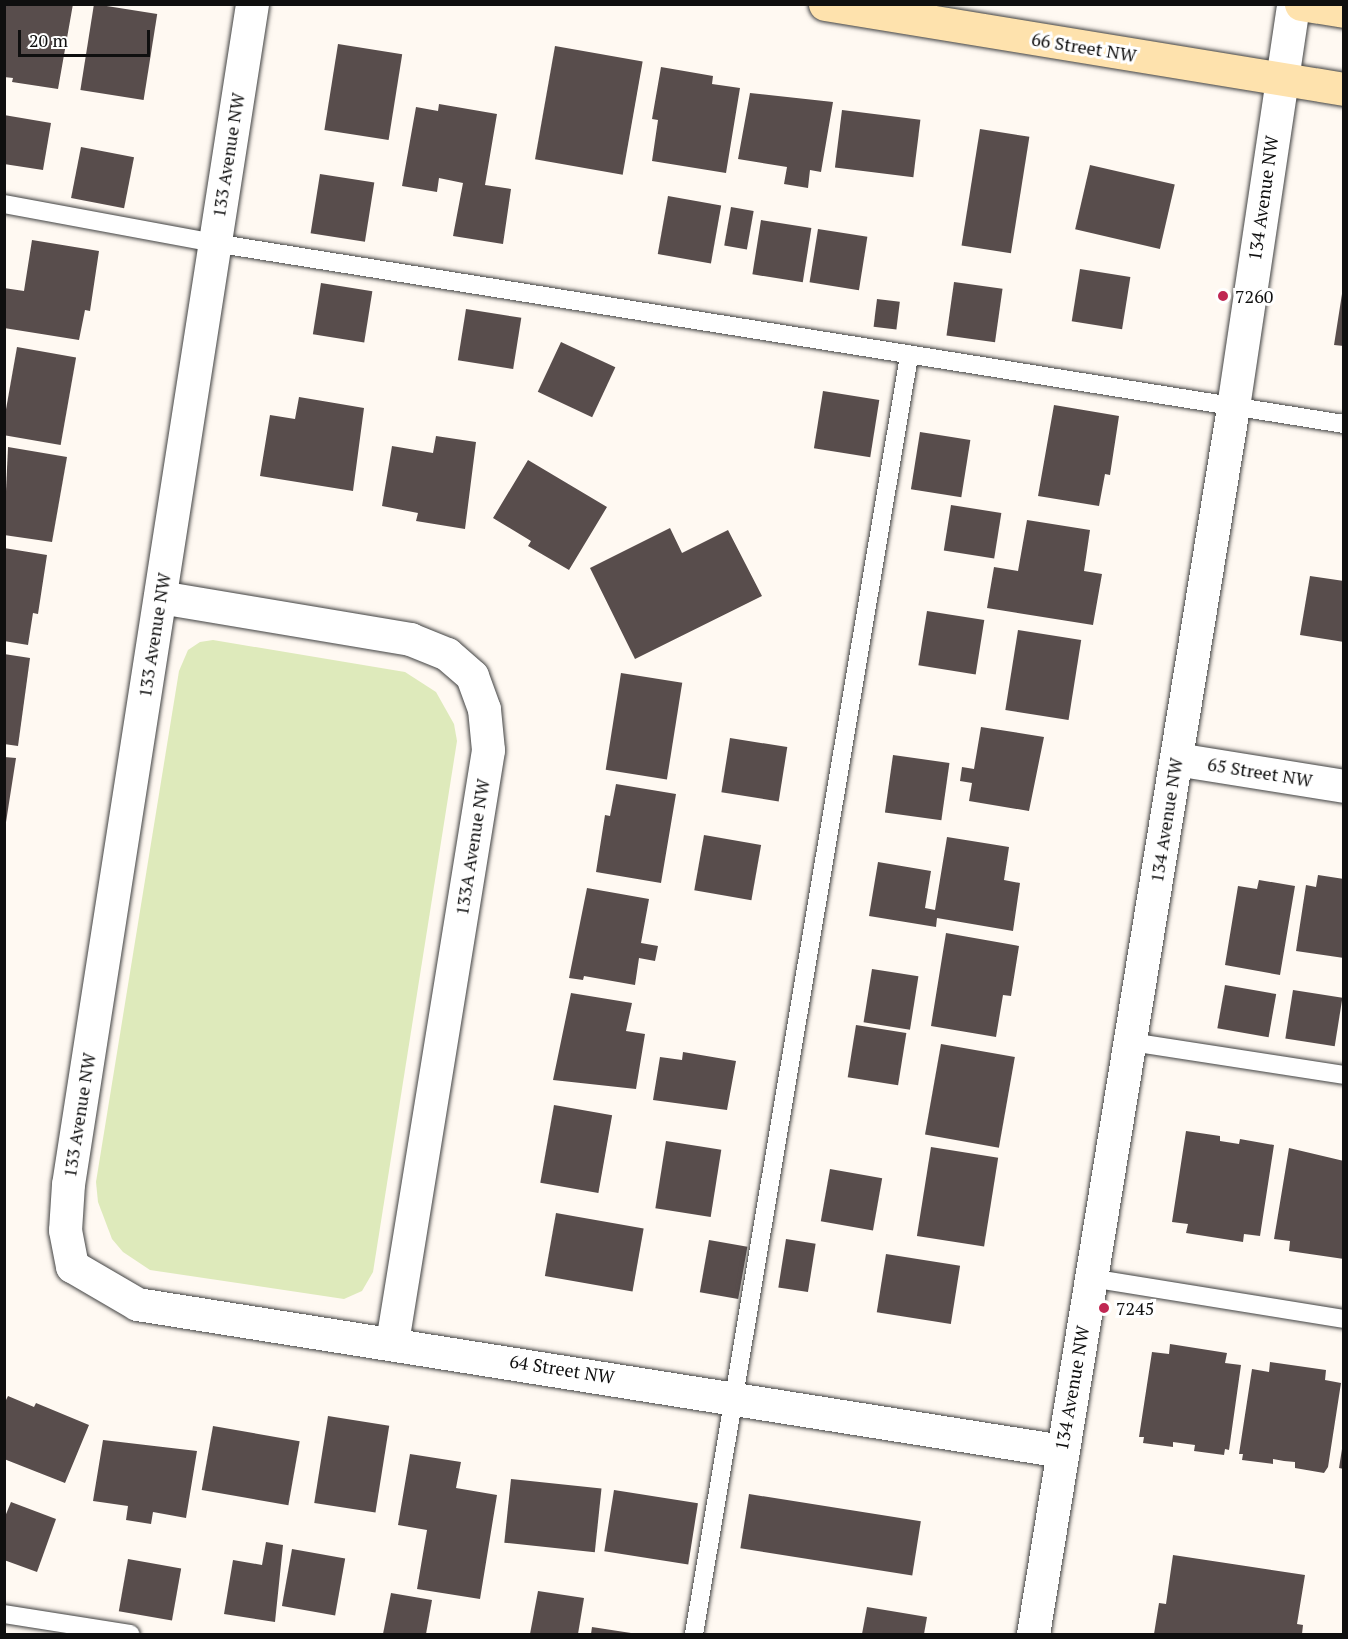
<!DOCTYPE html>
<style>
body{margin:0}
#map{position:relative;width:1348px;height:1639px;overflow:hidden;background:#fff9f2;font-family:"PT Serif",serif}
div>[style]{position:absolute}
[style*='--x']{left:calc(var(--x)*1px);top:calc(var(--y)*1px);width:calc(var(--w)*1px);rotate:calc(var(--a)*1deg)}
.green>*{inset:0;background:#deeabb}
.building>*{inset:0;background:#584d4c;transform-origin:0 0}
.roads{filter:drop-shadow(0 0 2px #424242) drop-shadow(0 0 2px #424242)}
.service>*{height:18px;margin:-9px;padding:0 9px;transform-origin:9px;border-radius:9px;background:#fff}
.minor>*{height:33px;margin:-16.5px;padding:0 16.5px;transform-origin:16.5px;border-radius:16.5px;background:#fff}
.tertiary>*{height:33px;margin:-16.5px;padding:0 16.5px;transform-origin:16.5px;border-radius:16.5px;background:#fff}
.secondary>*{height:33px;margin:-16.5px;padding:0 16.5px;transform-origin:16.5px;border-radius:16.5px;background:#fee2ad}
.dots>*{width:16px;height:16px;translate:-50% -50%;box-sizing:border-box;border:3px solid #fff;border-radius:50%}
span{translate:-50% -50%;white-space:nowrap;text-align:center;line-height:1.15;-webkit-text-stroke:6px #fff;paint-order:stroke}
.street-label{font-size:18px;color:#0f0f0f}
.poi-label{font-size:18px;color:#0f0f0f}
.left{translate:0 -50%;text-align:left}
.frame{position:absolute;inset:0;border:6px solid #0f0f0f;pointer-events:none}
.scale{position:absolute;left:18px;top:30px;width:132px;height:27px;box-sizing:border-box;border:3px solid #0f0f0f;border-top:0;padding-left:8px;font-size:18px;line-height:21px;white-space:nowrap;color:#0f0f0f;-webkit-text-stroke:4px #fff;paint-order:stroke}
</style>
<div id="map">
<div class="green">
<i style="clip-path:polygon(213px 640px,405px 672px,436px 692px,454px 724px,457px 741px,373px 1272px,362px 1291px,344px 1299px,150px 1270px,123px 1252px,112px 1239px,98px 1202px,96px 1182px,179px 671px,188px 650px,200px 642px)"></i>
</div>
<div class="building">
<i style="clip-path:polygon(4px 4px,73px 4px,58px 89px,12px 82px,13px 78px,4px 77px)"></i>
<i style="left:94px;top:4px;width:64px;height:87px;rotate:9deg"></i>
<i style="left:338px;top:44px;width:65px;height:87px;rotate:9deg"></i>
<i style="left:555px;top:46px;width:89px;height:115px;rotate:10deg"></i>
<i style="clip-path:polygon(661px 67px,713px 76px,712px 84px,740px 88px,726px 173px,652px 161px,658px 120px,652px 119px)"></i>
<i style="clip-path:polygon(750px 93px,833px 102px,821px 172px,810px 170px,808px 188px,784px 184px,787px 167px,738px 159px)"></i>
<i style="clip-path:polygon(439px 104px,497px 114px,485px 185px,511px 189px,503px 244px,453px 236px,463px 183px,439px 178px,437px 192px,402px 186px,416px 107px,438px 111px)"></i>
<i style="left:842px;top:110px;width:79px;height:58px;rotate:7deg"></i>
<i style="clip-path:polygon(4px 115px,51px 123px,43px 170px,4px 164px)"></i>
<i style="left:980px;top:129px;width:50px;height:118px;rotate:9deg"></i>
<i style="left:81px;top:147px;width:54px;height:52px;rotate:11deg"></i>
<i style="left:1090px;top:165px;width:87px;height:66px;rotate:13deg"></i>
<i style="left:320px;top:174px;width:55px;height:60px;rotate:9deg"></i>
<i style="left:668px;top:196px;width:54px;height:59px;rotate:10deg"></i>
<i style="left:731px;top:207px;width:23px;height:39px;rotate:10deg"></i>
<i style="left:761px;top:220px;width:51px;height:55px;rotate:9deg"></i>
<i style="left:818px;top:229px;width:50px;height:54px;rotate:9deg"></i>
<i style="clip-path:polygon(32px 240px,99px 251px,90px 311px,85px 310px,79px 340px,4px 328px,4px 288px,24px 291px)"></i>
<i style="left:1080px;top:269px;width:51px;height:53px;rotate:9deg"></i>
<i style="left:954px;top:282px;width:49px;height:54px;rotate:8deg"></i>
<i style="left:321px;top:283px;width:52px;height:52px;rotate:9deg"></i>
<i style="clip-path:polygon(1342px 294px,1344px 295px,1344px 346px,1334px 345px)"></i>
<i style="left:877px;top:299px;width:23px;height:28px;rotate:7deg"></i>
<i style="left:466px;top:309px;width:56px;height:52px;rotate:9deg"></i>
<i style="left:561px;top:342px;width:60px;height:55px;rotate:25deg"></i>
<i style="left:17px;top:347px;width:60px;height:89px;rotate:10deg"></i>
<i style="left:823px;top:391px;width:57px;height:58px;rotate:9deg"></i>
<i style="clip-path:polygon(299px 397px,364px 408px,353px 491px,260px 476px,270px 415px,295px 419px)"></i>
<i style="clip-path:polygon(1054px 405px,1119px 416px,1110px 475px,1105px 474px,1099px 506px,1038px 496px)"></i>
<i style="left:920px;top:432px;width:51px;height:58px;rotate:9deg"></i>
<i style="clip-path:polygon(436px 436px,476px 442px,465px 529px,416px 521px,418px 513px,382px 506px,392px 446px,433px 453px)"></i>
<i style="clip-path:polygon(8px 447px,67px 457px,52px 542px,4px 535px)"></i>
<i style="clip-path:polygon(528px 460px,607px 507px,569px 570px,528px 546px,531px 541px,493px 518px)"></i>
<i style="left:951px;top:505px;width:51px;height:46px;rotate:9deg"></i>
<i style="clip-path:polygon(1027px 520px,1090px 530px,1084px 571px,1102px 574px,1093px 625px,987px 608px,994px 567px,1018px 571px)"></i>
<i style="clip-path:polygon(670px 528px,682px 553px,728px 530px,762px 596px,635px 659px,590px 568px)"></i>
<i style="clip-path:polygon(4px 548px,47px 555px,38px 614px,33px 613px,28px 645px,4px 641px)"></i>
<i style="clip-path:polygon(1310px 576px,1344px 581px,1344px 642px,1300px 635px)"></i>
<i style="left:927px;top:611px;width:58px;height:55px;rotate:9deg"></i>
<i style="left:1018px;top:630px;width:64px;height:81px;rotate:9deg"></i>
<i style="clip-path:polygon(4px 654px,30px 658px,18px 746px,4px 744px)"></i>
<i style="left:621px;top:673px;width:62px;height:98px;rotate:9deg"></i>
<i style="clip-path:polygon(981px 727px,1044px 737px,1029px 811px,969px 801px,972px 783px,960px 781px,962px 767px,974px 769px)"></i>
<i style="left:730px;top:738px;width:58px;height:55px;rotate:9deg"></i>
<i style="left:893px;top:755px;width:57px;height:58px;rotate:8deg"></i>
<i style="clip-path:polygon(4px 757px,16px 758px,6px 822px,4px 822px)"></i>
<i style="clip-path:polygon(616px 784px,676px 794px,661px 883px,596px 872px,605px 815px,610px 816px)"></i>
<i style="left:704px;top:835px;width:58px;height:56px;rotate:10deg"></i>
<i style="clip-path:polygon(947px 837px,1009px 847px,1004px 880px,1020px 883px,1013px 931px,937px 918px,936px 927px,869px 916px,878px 862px,931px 871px,925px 908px,935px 910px)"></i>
<i style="clip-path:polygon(1318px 875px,1344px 879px,1344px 958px,1296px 951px,1306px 885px,1316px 887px)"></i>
<i style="clip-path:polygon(1259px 880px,1295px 886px,1280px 975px,1225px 965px,1238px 886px,1257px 889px)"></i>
<i style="clip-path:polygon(587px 888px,649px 899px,641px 943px,658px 946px,655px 961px,639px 958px,635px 985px,584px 976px,583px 980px,569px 978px)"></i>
<i style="clip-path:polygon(946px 933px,1019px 946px,1011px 996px,1003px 995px,996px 1037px,931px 1026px)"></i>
<i style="left:872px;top:969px;width:47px;height:54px;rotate:9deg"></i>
<i style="left:1225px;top:985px;width:52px;height:44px;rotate:10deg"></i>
<i style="left:1293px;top:990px;width:50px;height:49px;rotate:9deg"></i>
<i style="clip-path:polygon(571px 993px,632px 1003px,626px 1031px,645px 1034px,636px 1089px,553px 1080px)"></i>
<i style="left:856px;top:1025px;width:51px;height:53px;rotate:9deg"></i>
<i style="left:941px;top:1044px;width:75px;height:92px;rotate:10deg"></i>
<i style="clip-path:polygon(683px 1052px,736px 1061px,727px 1110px,653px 1100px,660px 1057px,682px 1060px)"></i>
<i style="left:554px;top:1105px;width:59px;height:79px;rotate:10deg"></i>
<i style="clip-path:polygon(1186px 1131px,1220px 1136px,1220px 1141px,1239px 1144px,1240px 1139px,1274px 1145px,1260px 1236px,1244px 1234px,1243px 1242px,1186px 1233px,1188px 1224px,1172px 1222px)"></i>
<i style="left:666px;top:1141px;width:56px;height:68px;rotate:9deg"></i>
<i style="left:931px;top:1147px;width:68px;height:90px;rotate:9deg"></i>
<i style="clip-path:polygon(1289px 1148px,1344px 1161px,1344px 1259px,1289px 1251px,1290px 1241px,1274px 1239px)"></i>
<i style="left:830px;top:1169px;width:53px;height:53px;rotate:10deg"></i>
<i style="left:556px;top:1213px;width:89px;height:64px;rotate:10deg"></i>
<i style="left:786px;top:1239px;width:30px;height:49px;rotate:9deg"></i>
<i style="left:709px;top:1240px;width:39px;height:53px;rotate:10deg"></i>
<i style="left:886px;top:1254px;width:75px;height:59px;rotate:9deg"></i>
<i style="clip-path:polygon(1170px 1344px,1227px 1353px,1225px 1363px,1241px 1365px,1229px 1450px,1225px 1449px,1224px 1455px,1194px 1451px,1195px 1445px,1173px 1442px,1173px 1447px,1143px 1443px,1144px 1437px,1139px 1437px,1152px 1352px,1169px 1354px)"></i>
<i style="clip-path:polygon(1270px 1362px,1326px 1370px,1325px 1380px,1341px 1383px,1328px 1467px,1324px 1473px,1295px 1468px,1295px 1462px,1284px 1461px,1273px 1459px,1273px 1464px,1242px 1460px,1243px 1454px,1239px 1454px,1252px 1369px,1269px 1372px)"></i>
<i style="clip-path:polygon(8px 1396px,34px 1407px,36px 1403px,89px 1425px,65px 1483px,4px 1459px,4px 1404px)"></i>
<i style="left:328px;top:1416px;width:62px;height:88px;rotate:9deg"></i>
<i style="left:213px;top:1426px;width:88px;height:65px;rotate:10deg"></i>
<i style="clip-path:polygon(103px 1440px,197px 1451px,186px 1518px,153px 1512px,151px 1524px,126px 1520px,128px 1506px,93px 1501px)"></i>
<i style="clip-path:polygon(1342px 1449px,1344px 1449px,1344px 1469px,1339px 1468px)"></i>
<i style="clip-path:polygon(410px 1454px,461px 1462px,456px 1488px,497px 1495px,480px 1599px,417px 1589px,427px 1530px,398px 1525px)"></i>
<i style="left:511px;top:1479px;width:91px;height:64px;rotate:6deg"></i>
<i style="left:614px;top:1490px;width:85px;height:62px;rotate:9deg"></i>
<i style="left:749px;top:1494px;width:174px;height:55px;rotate:9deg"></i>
<i style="clip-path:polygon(11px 1502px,56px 1519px,37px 1572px,4px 1560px,4px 1519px)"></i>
<i style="clip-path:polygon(266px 1542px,283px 1545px,275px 1622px,224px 1614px,233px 1560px,262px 1565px)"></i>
<i style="left:292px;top:1549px;width:54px;height:58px;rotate:10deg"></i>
<i style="clip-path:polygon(1173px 1555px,1305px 1575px,1297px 1624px,1303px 1625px,1302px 1634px,1154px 1634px,1159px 1603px,1166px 1604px)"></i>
<i style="left:128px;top:1559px;width:54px;height:53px;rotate:10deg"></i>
<i style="clip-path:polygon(538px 1591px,584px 1598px,578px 1634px,530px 1634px)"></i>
<i style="clip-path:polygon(391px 1593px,432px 1600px,426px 1634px,383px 1634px)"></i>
<i style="clip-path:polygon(867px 1607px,927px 1617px,924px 1634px,862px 1634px)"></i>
<i style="clip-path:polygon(592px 1627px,631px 1633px,631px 1634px,591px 1634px)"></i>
</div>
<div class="roads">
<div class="service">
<i style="--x:4;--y:204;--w:214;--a:10.5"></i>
<i style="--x:214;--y:243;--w:1144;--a:9.1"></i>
<i style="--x:1131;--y:1042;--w:216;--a:8.8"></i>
<i style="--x:1091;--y:1278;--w:256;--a:9.2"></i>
<i style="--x:4;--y:1614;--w:128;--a:9"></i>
<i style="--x:694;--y:1634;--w:1296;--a:-80.45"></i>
</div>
<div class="minor">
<i style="--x:252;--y:4;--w:1194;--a:98.86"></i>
<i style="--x:68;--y:1184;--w:46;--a:93.7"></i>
<i style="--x:65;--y:1230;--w:37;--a:79"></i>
<i style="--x:72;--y:1266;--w:75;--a:30.3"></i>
<i style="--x:137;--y:1304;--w:937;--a:9.03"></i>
<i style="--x:160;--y:597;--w:254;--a:9.5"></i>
<i style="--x:410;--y:639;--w:40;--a:22"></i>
<i style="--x:447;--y:654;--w:33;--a:41"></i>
<i style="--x:472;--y:676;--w:35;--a:70"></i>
<i style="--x:484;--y:709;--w:41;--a:84.4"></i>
<i style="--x:488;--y:750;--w:600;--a:99.21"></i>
<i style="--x:1176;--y:759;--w:170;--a:9.1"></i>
</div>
<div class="tertiary">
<i style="--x:1033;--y:1634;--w:1243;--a:-80.74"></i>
<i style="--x:1233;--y:407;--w:407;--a:-81.5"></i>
</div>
<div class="secondary">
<i style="--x:825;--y:4;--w:526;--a:9.3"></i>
<i style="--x:1301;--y:4;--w:44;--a:9.2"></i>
</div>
</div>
<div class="dots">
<i style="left:1223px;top:296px;background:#c02752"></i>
<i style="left:1104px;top:1308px;background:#c02752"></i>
</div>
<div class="street-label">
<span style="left:1084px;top:47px;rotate:9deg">66 Street NW</span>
<span style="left:228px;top:155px;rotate:-81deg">133 Avenue NW</span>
<span style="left:1263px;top:198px;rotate:-82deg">134 Avenue NW</span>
<span style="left:154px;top:635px;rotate:-81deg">133 Avenue NW</span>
<span style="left:1260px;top:772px;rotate:9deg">65 Street NW</span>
<span style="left:1166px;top:820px;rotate:-81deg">134 Avenue NW</span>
<span style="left:472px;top:847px;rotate:-81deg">133A Avenue NW</span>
<span style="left:79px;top:1115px;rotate:-81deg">133 Avenue NW</span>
<span style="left:562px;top:1369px;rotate:9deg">64 Street NW</span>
<span style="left:1072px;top:1388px;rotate:-80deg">134 Avenue NW</span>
</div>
<div class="poi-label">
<span class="left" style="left:1235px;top:296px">7260</span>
<span class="left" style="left:1116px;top:1308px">7245</span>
</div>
<div class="frame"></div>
<div class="scale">20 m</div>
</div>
